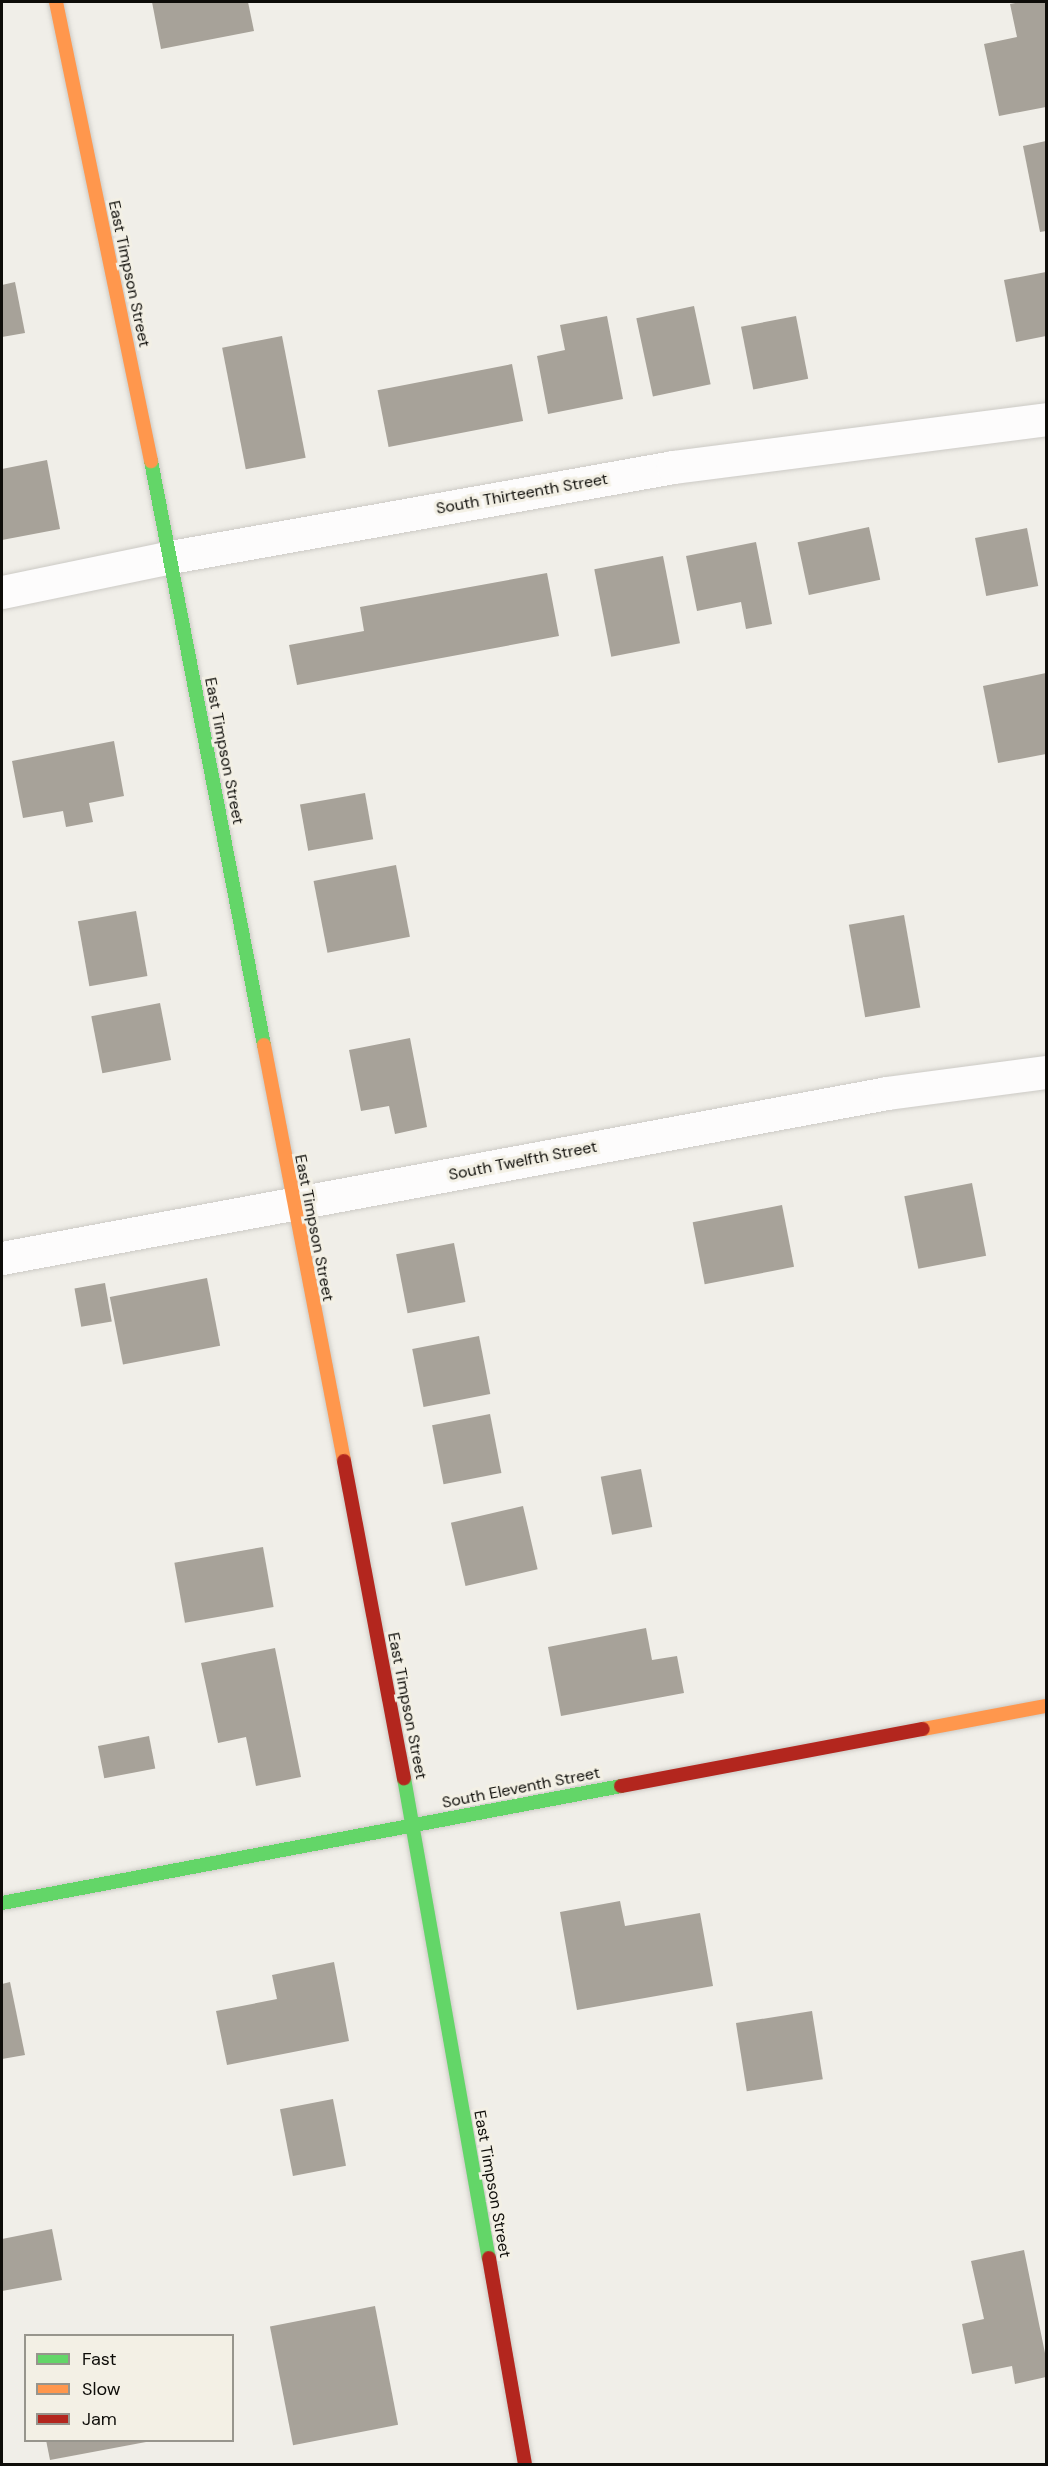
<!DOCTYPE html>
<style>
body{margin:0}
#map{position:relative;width:1048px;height:2466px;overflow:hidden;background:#f0eee8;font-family:"DM Sans",sans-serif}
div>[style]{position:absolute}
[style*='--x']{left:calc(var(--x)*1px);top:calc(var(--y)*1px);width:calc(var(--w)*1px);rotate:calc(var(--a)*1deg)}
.building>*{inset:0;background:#a7a299;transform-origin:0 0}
.roads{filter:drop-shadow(0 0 2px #cccac5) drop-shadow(0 0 2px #cccac5)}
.street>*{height:33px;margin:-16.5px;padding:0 16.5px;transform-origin:16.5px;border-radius:16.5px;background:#fdfcfc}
.fast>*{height:14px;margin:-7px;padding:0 7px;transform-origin:7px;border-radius:7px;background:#63d668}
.slow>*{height:14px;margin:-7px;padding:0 7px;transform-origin:7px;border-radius:7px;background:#ff974d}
.jam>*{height:14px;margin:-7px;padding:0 7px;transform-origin:7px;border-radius:7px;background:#b3261e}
span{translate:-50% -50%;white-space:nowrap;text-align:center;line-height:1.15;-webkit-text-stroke:6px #f3f0e5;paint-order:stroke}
.street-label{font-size:16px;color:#0e0d09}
.frame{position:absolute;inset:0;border:3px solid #0e0d09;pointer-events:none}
.legend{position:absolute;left:24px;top:2334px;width:210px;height:108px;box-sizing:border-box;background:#f3f0e5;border:2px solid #97958d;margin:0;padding:8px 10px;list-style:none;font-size:18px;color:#0e0d09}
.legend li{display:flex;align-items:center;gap:12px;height:30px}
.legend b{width:30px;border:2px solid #97958d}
</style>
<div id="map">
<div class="building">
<i style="clip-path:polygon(152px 2px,248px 2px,254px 31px,161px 49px)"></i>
<i style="clip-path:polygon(1020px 2px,1046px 2px,1046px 107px,999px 116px,984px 44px,1017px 37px,1010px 4px)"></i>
<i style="clip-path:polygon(1046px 141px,1046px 231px,1040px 232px,1023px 146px)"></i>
<i style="clip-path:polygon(1046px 272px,1046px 336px,1016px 342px,1004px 280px)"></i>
<i style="clip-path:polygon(15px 282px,25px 333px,2px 337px,2px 285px)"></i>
<i style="left:694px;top:306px;width:80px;height:59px;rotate:78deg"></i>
<i style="clip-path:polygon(607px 316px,623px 399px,548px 414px,537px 356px,565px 350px,560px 325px)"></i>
<i style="left:796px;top:316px;width:64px;height:56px;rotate:79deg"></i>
<i style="left:282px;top:336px;width:124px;height:61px;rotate:79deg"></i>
<i style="left:512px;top:364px;width:58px;height:137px;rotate:79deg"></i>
<i style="clip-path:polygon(47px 460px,60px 529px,2px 540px,2px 469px)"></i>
<i style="left:869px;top:527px;width:54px;height:73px;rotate:78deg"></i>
<i style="left:1027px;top:528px;width:59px;height:53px;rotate:79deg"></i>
<i style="clip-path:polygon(756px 542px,772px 624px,746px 629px,741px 602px,697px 611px,686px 556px)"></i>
<i style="left:663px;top:556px;width:89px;height:70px;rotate:79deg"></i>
<i style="clip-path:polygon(547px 573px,559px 636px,297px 685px,289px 645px,364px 631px,360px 607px)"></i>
<i style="clip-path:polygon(1046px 673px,1046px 754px,998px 763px,983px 686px)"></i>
<i style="clip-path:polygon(114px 741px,124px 796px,89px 803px,93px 822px,66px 827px,63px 811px,23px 818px,12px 761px)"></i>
<i style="left:365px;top:793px;width:47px;height:66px;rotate:80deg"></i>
<i style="left:396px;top:865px;width:73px;height:84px;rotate:79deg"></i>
<i style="left:136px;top:911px;width:66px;height:59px;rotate:80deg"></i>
<i style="left:904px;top:915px;width:94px;height:56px;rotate:80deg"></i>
<i style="left:160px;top:1003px;width:58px;height:70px;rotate:79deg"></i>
<i style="clip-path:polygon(410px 1038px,427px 1127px,395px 1134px,389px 1106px,361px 1111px,349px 1050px)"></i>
<i style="left:972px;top:1183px;width:74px;height:69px;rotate:79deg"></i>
<i style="left:782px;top:1205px;width:63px;height:91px;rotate:79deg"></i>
<i style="left:454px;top:1243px;width:60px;height:59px;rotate:79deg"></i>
<i style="left:207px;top:1278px;width:69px;height:99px;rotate:79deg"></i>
<i style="left:105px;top:1283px;width:39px;height:31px;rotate:80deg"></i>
<i style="left:479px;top:1336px;width:59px;height:68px;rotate:79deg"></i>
<i style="left:490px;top:1414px;width:60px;height:59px;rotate:79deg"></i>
<i style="left:641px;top:1469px;width:59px;height:41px;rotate:79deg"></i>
<i style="left:523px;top:1506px;width:65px;height:74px;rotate:77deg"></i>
<i style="left:263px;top:1547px;width:61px;height:90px;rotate:80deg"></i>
<i style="clip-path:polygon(646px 1628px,652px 1660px,677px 1656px,684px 1693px,561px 1716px,548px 1647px)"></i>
<i style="clip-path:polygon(275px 1648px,301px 1777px,256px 1786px,246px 1737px,218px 1743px,201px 1663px)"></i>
<i style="left:149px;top:1736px;width:33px;height:52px;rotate:79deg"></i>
<i style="clip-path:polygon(620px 1901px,625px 1926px,700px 1913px,713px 1986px,577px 2010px,560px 1912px)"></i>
<i style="clip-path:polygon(334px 1962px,349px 2041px,227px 2065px,216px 2011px,277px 1999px,272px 1975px)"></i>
<i style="clip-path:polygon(10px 1982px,25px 2055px,2px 2059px,2px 1984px)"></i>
<i style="left:812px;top:2011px;width:69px;height:77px;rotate:81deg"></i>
<i style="left:333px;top:2099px;width:68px;height:54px;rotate:79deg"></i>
<i style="clip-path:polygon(52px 2229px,62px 2280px,2px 2291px,2px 2239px)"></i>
<i style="clip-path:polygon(1024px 2250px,1046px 2358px,1046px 2377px,1015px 2384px,1012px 2366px,972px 2374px,962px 2324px,984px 2319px,971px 2261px)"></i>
<i style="left:375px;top:2306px;width:121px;height:107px;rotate:79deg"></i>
<i style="clip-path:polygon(46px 2440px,146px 2440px,146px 2442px,50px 2460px)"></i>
</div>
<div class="roads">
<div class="street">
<i style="--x:2;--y:592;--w:173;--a:-11.7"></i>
<i style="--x:171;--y:557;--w:510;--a:-10.16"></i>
<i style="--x:673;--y:467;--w:376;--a:-7.3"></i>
<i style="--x:2;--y:1258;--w:900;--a:-10.56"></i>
<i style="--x:887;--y:1093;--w:160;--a:-7.5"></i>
</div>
<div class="fast">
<i style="--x:151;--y:461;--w:595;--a:79.05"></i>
<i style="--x:404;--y:1778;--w:487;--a:80"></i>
<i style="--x:2;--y:1903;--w:630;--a:-10.7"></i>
</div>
<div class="slow">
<i style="--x:56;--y:2;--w:469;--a:78.3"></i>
<i style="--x:264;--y:1045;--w:424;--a:79.1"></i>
<i style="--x:923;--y:1729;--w:125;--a:-10.6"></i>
</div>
<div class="jam">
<i style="--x:344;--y:1461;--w:323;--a:79.3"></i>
<i style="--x:621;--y:1786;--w:307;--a:-10.7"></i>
<i style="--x:489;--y:2258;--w:209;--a:80.1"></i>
</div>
</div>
<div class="street-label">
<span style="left:129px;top:274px;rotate:78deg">East Timpson Street</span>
<span style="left:522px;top:494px;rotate:-10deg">South Thirteenth Street</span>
<span style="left:224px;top:751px;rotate:79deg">East Timpson Street</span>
<span style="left:523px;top:1161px;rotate:-11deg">South Twelfth Street</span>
<span style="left:314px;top:1228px;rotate:79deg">East Timpson Street</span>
<span style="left:407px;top:1706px;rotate:79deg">East Timpson Street</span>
<span style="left:521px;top:1788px;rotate:-11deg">South Eleventh Street</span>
<span style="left:492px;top:2184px;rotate:80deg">East Timpson Street</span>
</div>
<div class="frame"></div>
<ul class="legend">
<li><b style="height:8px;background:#63d668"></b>Fast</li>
<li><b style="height:8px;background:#ff974d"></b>Slow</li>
<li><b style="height:8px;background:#b3261e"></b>Jam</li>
</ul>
</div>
